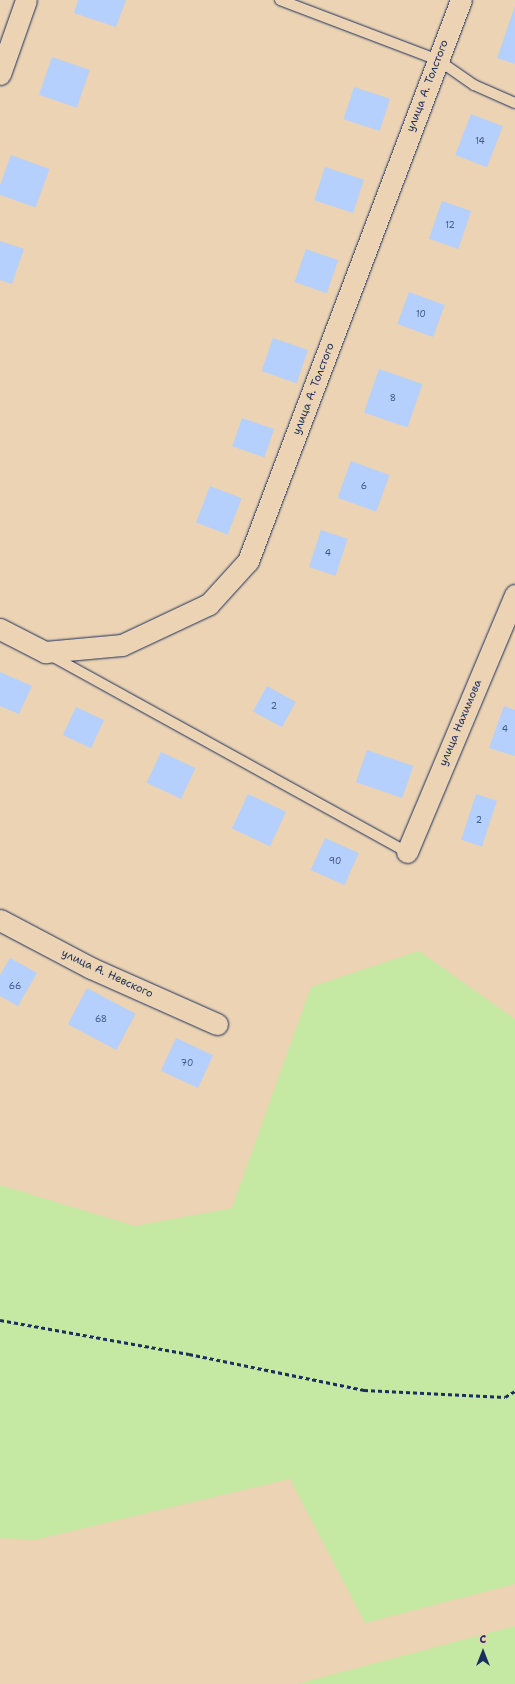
<!DOCTYPE html>
<meta charset="utf-8">
<style>
body{margin:0}
#map{position:relative;width:515px;height:1684px;overflow:hidden;background:#ebd3b3;font-family:"Shantell Sans",sans-serif}
div>[style]{position:absolute}
[style*='--x']{left:calc(var(--x)*1px);top:calc(var(--y)*1px);width:calc(var(--w)*1px);rotate:calc(var(--a)*1deg)}
.green>*{inset:0;background:#c5e8a2}
.building>*{inset:0;background:#b5d0fd;transform-origin:0 0}
.path>*{height:2.5px;margin-top:-1.25px;transform-origin:0;background:repeating-linear-gradient(90deg,#1b2f5e 0 4px,transparent 0 7px)}
.roads{filter:drop-shadow(0 0 1px #1b2f5e) drop-shadow(0 0 1px #1b2f5e)}
.lane>*{height:10px;margin:-5px;padding:0 5px;transform-origin:5px;border-radius:5px;background:#ebd3b3}
.street>*{height:21px;margin:-10.5px;padding:0 10.5px;transform-origin:10.5px;border-radius:10.5px;background:#ebd3b3}
span{translate:-50% -50%;white-space:nowrap;text-align:center;line-height:1.15;-webkit-text-stroke:3px #ebd3b3;paint-order:stroke}
.number-label{font-size:9px;color:#425786}
.number-label span{-webkit-text-stroke-width:0}
.street-label{font-size:11px;color:#1b2f5e}
.north{position:absolute;left:463px;top:1632px;width:40px;height:40px;-webkit-text-stroke:3px #ebd3b3;paint-order:stroke;rotate:0deg;font-size:11px;font-weight:700;line-height:16px;text-align:center;color:#1b2f5e}
.north::after{content:'';display:block;margin:auto;width:14px;height:18px;background:#1b2f5e;clip-path:polygon(50% 0,100% 100%,50% 72%,0 100%)}
</style>
<div id="map">
<div class="green">
<i style="clip-path:polygon(419px 951px,515px 1019px,515px 1584px,365px 1623px,290px 1479px,34px 1540px,0 1538px,0 1185px,135px 1226px,232px 1208px,311px 987px)"></i>
<i style="clip-path:polygon(515px 1626px,515px 1684px,297px 1684px)"></i>
</div>
<div class="building">
<i style="clip-path:polygon(78px 0,126px 0,116px 27px,74px 13px)"></i>
<i style="clip-path:polygon(515px 6px,515px 64px,497px 58px)"></i>
<i style="left:52px;top:57px;width:40px;height:40px;rotate:19deg"></i>
<i style="left:354px;top:87px;width:38px;height:34px;rotate:18deg"></i>
<i style="left:471px;top:114px;width:34px;height:44px;rotate:21deg"></i>
<i style="left:11px;top:155px;width:41px;height:41px;rotate:20deg"></i>
<i style="left:325px;top:167px;width:41px;height:35px;rotate:18deg"></i>
<i style="left:442px;top:201px;width:31px;height:40px;rotate:19deg"></i>
<i style="clip-path:polygon(0 241px,24px 249px,12px 284px,0 280px)"></i>
<i style="left:306px;top:249px;width:34px;height:35px;rotate:19deg"></i>
<i style="left:409px;top:292px;width:38px;height:34px;rotate:20deg"></i>
<i style="left:273px;top:338px;width:37px;height:35px;rotate:19deg"></i>
<i style="left:379px;top:369px;width:46px;height:46px;rotate:19deg"></i>
<i style="left:242px;top:418px;width:34px;height:30px;rotate:19deg"></i>
<i style="left:351px;top:461px;width:41px;height:39px;rotate:20deg"></i>
<i style="left:210px;top:486px;width:34px;height:39px;rotate:21deg"></i>
<i style="left:321px;top:530px;width:28px;height:39px;rotate:18deg"></i>
<i style="clip-path:polygon(0 672px,32px 686px,19px 714px,0 706px)"></i>
<i style="left:267px;top:686px;width:33px;height:29px;rotate:29deg"></i>
<i style="clip-path:polygon(504px 706px,515px 710px,515px 756px,489px 748px)"></i>
<i style="left:76px;top:707px;width:31px;height:31px;rotate:25deg"></i>
<i style="left:367px;top:750px;width:49px;height:34px;rotate:19deg"></i>
<i style="left:161px;top:752px;width:38px;height:34px;rotate:25deg"></i>
<i style="left:248px;top:794px;width:42px;height:38px;rotate:25deg"></i>
<i style="left:476px;top:794px;width:22px;height:48px;rotate:18deg"></i>
<i style="left:325px;top:838px;width:37px;height:35px;rotate:24deg"></i>
<i style="clip-path:polygon(10px 958px,37px 973px,18px 1006px,0 996px,0 975px)"></i>
<i style="left:87px;top:988px;width:55px;height:41px;rotate:28deg"></i>
<i style="left:176px;top:1038px;width:41px;height:36px;rotate:25deg"></i>
</div>
<div class="path">
<i style="--x:0;--y:1320;--w:192;--a:10.2"></i>
<i style="--x:189;--y:1354;--w:179;--a:11.6"></i>
<i style="--x:364;--y:1390;--w:141;--a:2.8"></i>
<i style="--x:505;--y:1397;--w:12;--a:-31"></i>
</div>
<div class="roads">
<div class="lane">
<i style="--x:280;--y:0;--w:169;--a:20.8"></i>
<i style="--x:438;--y:60;--w:44;--a:34.8"></i>
<i style="--x:474;--y:85;--w:45;--a:23.7"></i>
<i style="--x:50;--y:655;--w:408;--a:28.9"></i>
</div>
<div class="street">
<i style="--x:0;--y:74;--w:78;--a:-70.6"></i>
<i style="--x:0;--y:629;--w:51;--a:27.1"></i>
<i style="--x:45;--y:652;--w:77;--a:-5.2"></i>
<i style="--x:122;--y:645;--w:96;--a:-25.2"></i>
<i style="--x:209;--y:604;--w:58;--a:-47.8"></i>
<i style="--x:248;--y:561;--w:600;--a:-69.21"></i>
<i style="--x:407;--y:852;--w:279;--a:-67.2"></i>
<i style="--x:0;--y:920;--w:103;--a:27.8"></i>
<i style="--x:91;--y:968;--w:138;--a:24"></i>
</div>
</div>
<div class="number-label">
<span style="left:480px;top:141px">14</span>
<span style="left:450px;top:225px">12</span>
<span style="left:421px;top:314px">10</span>
<span style="left:393px;top:398px">8</span>
<span style="left:364px;top:486px">6</span>
<span style="left:328px;top:553px">4</span>
<span style="left:274px;top:706px">2</span>
<span style="left:505px;top:729px">4</span>
<span style="left:479px;top:820px">2</span>
<span style="left:335px;top:861px">90</span>
<span style="left:15px;top:986px">66</span>
<span style="left:101px;top:1019px">68</span>
<span style="left:187px;top:1063px">70</span>
</div>
<div class="street-label">
<span style="left:428px;top:86px;rotate:-69deg">улица А. Толстого</span>
<span style="left:314px;top:389px;rotate:-69deg">улица А. Толстого</span>
<span style="left:461px;top:723px;rotate:-67deg">улица Нахимова</span>
<span style="left:107px;top:974px;rotate:25deg">улица А. Невского</span>
</div>
<div class="north">С</div>
</div>
